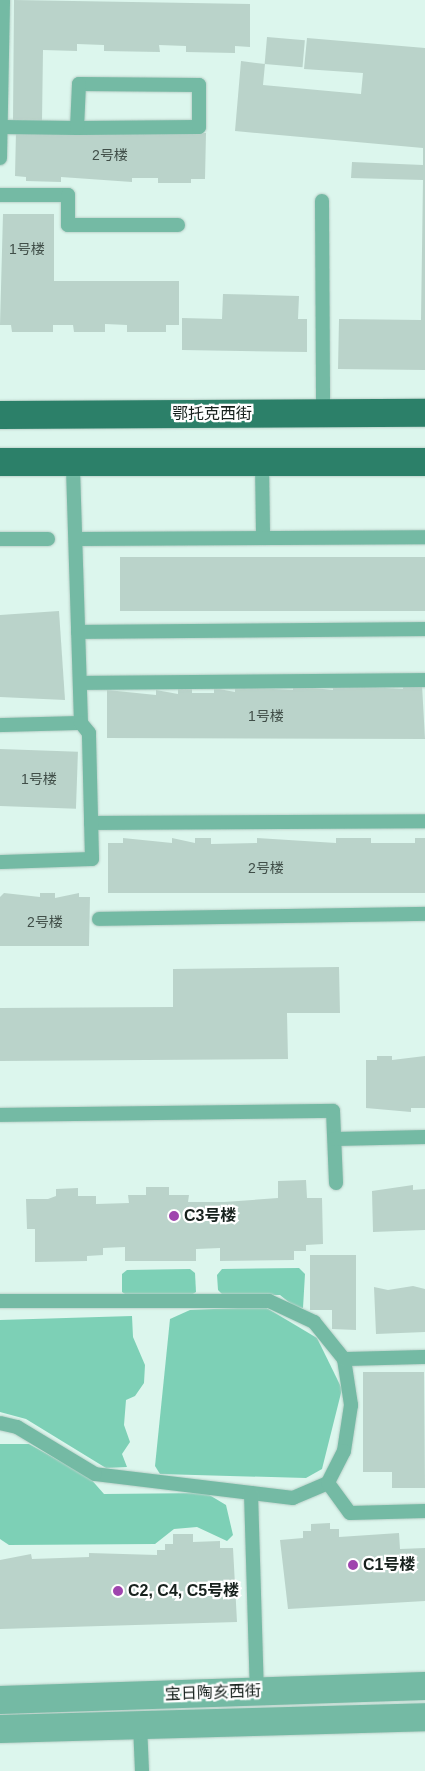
<!DOCTYPE html>
<meta charset="utf-8">
<style>
body{margin:0}
#map{position:relative;width:425px;height:1771px;overflow:hidden;background:#dcf6ed;font-family:Arial,"Noto Sans SC",sans-serif}
div>[style]{position:absolute}
[style*='--x']{left:calc(var(--x)*1px);top:calc(var(--y)*1px);width:calc(var(--w)*1px);rotate:calc(var(--a)*1deg)}
.green>*{inset:0;background:#7dd0b6}
.building>*{inset:0;background:#bad3ca;transform-origin:0 0}
.roads{filter:drop-shadow(0 0 1px #b9d0c8) drop-shadow(0 0 1px #b9d0c8)}
.service>*{height:14px;margin:-7px;padding:0 7px;transform-origin:7px;border-radius:7px;background:#74baa4}
.tertiary>*{height:28px;margin:-14px;padding:0 14px;transform-origin:14px;border-radius:14px;background:#74baa4}
.primary>*{height:28px;margin:-14px;padding:0 14px;transform-origin:14px;border-radius:14px;background:#2c8069}
.dots>*{width:14px;height:14px;translate:-50% -50%;box-sizing:border-box;border:2px solid #fff;border-radius:50%}
span{translate:-50% -50%;white-space:nowrap;text-align:center;line-height:1.15;-webkit-text-stroke:4.5px #fff;paint-order:stroke}
.number-label{font-size:14px;color:#404e48}
.number-label span{-webkit-text-stroke-width:0}
.street-label{font-size:16px;color:#17211d}
.poi-label{font-size:16px;color:#17211d;font-weight:700}
.left{translate:0 -50%;text-align:left}
</style>
<div id="map">
<div class="green">
<i style="clip-path:polygon(299px 1268px,305px 1274px,303px 1308px,295px 1307px,280px 1295px,223px 1295px,218px 1290px,217px 1275px,222px 1269px)"></i>
<i style="clip-path:polygon(190px 1269px,195px 1273px,196px 1292px,191px 1295px,128px 1296px,122px 1292px,122px 1274px,127px 1270px)"></i>
<i style="clip-path:polygon(265px 1307px,317px 1338px,342px 1389px,322px 1469px,306px 1478px,160px 1474px,155px 1466px,170px 1319px,190px 1310px)"></i>
<i style="clip-path:polygon(132px 1316px,133px 1337px,145px 1365px,144px 1383px,135px 1396px,126px 1400px,124px 1425px,130px 1442px,122px 1454px,127px 1467px,106px 1468px,26px 1419px,0 1412px,0 1320px)"></i>
<i style="clip-path:polygon(0 1444px,29px 1444px,89px 1477px,104px 1494px,206px 1493px,226px 1505px,233px 1535px,227px 1541px,197px 1527px,174px 1529px,155px 1544px,9px 1545px,0 1539px)"></i>
</div>
<div class="building">
<i style="clip-path:polygon(14px 0,250px 4px,250px 47px,235px 46px,235px 53px,186px 52px,186px 46px,159px 45px,160px 52px,104px 51px,104px 45px,77px 44px,77px 51px,43px 50px,42px 121px,13px 120px)"></i>
<i style="left:267px;top:37px;width:38px;height:27px;rotate:5deg"></i>
<i style="clip-path:polygon(307px 38px,425px 48px,425px 370px,338px 369px,339px 319px,421px 320px,423px 180px,351px 178px,352px 162px,423px 165px,423px 148px,235px 131px,241px 61px,265px 64px,263px 85px,361px 94px,363px 73px,304px 69px)"></i>
<i style="clip-path:polygon(16px 131px,206px 133px,205px 179px,191px 179px,191px 183px,158px 183px,158px 178px,132px 178px,132px 182px,61px 177px,61px 182px,26px 181px,26px 177px,15px 176px)"></i>
<i style="clip-path:polygon(3px 214px,54px 214px,54px 281px,179px 281px,179px 325px,166px 325px,166px 332px,127px 332px,127px 325px,105px 324px,105px 332px,74px 332px,73px 325px,53px 325px,53px 332px,12px 332px,11px 325px,0 325px)"></i>
<i style="clip-path:polygon(223px 294px,299px 296px,298px 319px,307px 319px,307px 352px,182px 350px,182px 318px,222px 319px)"></i>
<i style="left:425px;top:557px;width:54px;height:305px;rotate:90deg"></i>
<i style="clip-path:polygon(59px 611px,65px 700px,0 697px,0 615px)"></i>
<i style="clip-path:polygon(333px 685px,403px 689px,403px 685px,422px 685px,425px 739px,107px 738px,107px 690px,156px 695px,156px 690px,178px 694px,178px 689px,192px 689px,192px 693px,214px 693px,214px 688px,235px 692px,235px 687px,293px 690px,293px 686px,333px 690px)"></i>
<i style="left:0;top:749px;width:78px;height:57px;rotate:2deg"></i>
<i style="clip-path:polygon(123px 838px,172px 843px,172px 838px,195px 843px,195px 838px,211px 838px,211px 844px,257px 843px,257px 838px,336px 843px,336px 838px,371px 838px,371px 843px,415px 843px,415px 838px,425px 838px,425px 893px,108px 893px,108px 843px,123px 843px)"></i>
<i style="clip-path:polygon(4px 893px,40px 897px,40px 893px,55px 893px,55px 898px,79px 893px,79px 897px,90px 897px,89px 946px,0 946px,0 897px)"></i>
<i style="clip-path:polygon(339px 967px,340px 1013px,287px 1013px,288px 1059px,0 1061px,0 1008px,173px 1007px,173px 969px)"></i>
<i style="clip-path:polygon(377px 1056px,392px 1056px,392px 1060px,425px 1056px,425px 1108px,411px 1108px,411px 1112px,366px 1108px,366px 1060px,377px 1060px)"></i>
<i style="clip-path:polygon(306px 1180px,307px 1198px,322px 1198px,323px 1244px,306px 1245px,306px 1251px,294px 1251px,294px 1260px,220px 1261px,220px 1248px,196px 1249px,196px 1261px,125px 1261px,125px 1247px,103px 1248px,103px 1255px,87px 1256px,87px 1261px,35px 1262px,35px 1229px,27px 1229px,26px 1199px,48px 1199px,56px 1196px,56px 1189px,78px 1188px,78px 1196px,96px 1196px,96px 1204px,129px 1203px,128px 1195px,146px 1195px,146px 1187px,169px 1187px,169px 1195px,189px 1195px,188px 1202px,224px 1202px,278px 1198px,278px 1181px)"></i>
<i style="clip-path:polygon(413px 1185px,413px 1190px,425px 1189px,425px 1230px,373px 1232px,372px 1191px)"></i>
<i style="clip-path:polygon(310px 1255px,356px 1255px,356px 1330px,332px 1329px,332px 1310px,310px 1310px)"></i>
<i style="clip-path:polygon(413px 1286px,425px 1289px,425px 1332px,376px 1334px,374px 1287px,388px 1290px)"></i>
<i style="clip-path:polygon(363px 1372px,424px 1372px,425px 1488px,392px 1488px,392px 1472px,363px 1472px)"></i>
<i style="clip-path:polygon(330px 1523px,330px 1529px,339px 1529px,339px 1537px,399px 1533px,400px 1549px,425px 1548px,425px 1601px,288px 1609px,280px 1540px,303px 1538px,303px 1531px,311px 1531px,311px 1524px)"></i>
<i style="clip-path:polygon(173px 1534px,193px 1534px,193px 1542px,220px 1541px,220px 1548px,233px 1548px,237px 1622px,0 1629px,0 1560px,31px 1554px,32px 1559px,89px 1557px,89px 1553px,157px 1555px,157px 1550px,165px 1550px,165px 1544px,173px 1544px)"></i>
</div>
<div class="roads">
<div class="service">
<i style="--x:2;--y:127;--w:75;--a:0.8"></i>
<i style="--x:77;--y:128;--w:122;--a:-0.5"></i>
<i style="--x:199;--y:127;--w:42;--a:-90"></i>
<i style="--x:199;--y:85;--w:120;--a:-179.5"></i>
<i style="--x:79;--y:84;--w:44;--a:92.6"></i>
<i style="--x:0;--y:158;--w:158;--a:-88.9"></i>
<i style="--x:0;--y:195;--w:68;--a:0"></i>
<i style="--x:68;--y:195;--w:30;--a:90"></i>
<i style="--x:68;--y:225;--w:110;--a:0"></i>
<i style="--x:322;--y:201;--w:212;--a:89.7"></i>
<i style="--x:262;--y:462;--w:76;--a:89.2"></i>
<i style="--x:0;--y:539;--w:48;--a:0"></i>
<i style="--x:76;--y:539;--w:349;--a:-0.3"></i>
<i style="--x:78;--y:632;--w:347;--a:-0.5"></i>
<i style="--x:80;--y:683;--w:345;--a:-0.5"></i>
<i style="--x:0;--y:725;--w:81;--a:-1.4"></i>
<i style="--x:81;--y:723;--w:261;--a:-91.8"></i>
<i style="--x:91;--y:823;--w:334;--a:-0.3"></i>
<i style="--x:0;--y:862;--w:92;--a:-1.9"></i>
<i style="--x:92;--y:859;--w:126;--a:-91.4"></i>
<i style="--x:89;--y:733;--w:13;--a:-129"></i>
<i style="--x:99;--y:919;--w:326;--a:-0.9"></i>
<i style="--x:0;--y:1115;--w:333;--a:-0.7"></i>
<i style="--x:333;--y:1111;--w:72;--a:87.6"></i>
<i style="--x:335;--y:1139;--w:90;--a:-1.3"></i>
<i style="--x:0;--y:1301;--w:269;--a:0"></i>
<i style="--x:269;--y:1301;--w:50;--a:25"></i>
<i style="--x:314;--y:1322;--w:48;--a:51"></i>
<i style="--x:344;--y:1359;--w:47;--a:81.3"></i>
<i style="--x:351;--y:1405;--w:47;--a:98.7"></i>
<i style="--x:344;--y:1451;--w:36;--a:117"></i>
<i style="--x:328;--y:1483;--w:38;--a:157"></i>
<i style="--x:293;--y:1498;--w:199;--a:-173.1"></i>
<i style="--x:95;--y:1474;--w:91;--a:-148.9"></i>
<i style="--x:17;--y:1427;--w:17;--a:-167"></i>
<i style="--x:344;--y:1359;--w:81;--a:-1.4"></i>
<i style="--x:328;--y:1483;--w:37;--a:54"></i>
<i style="--x:350;--y:1513;--w:75;--a:-1.5"></i>
<i style="--x:251;--y:1493;--w:199;--a:88.3"></i>
<i style="--x:140;--y:1725;--w:46;--a:87.5"></i>
</div>
<div class="tertiary">
<i style="--x:0;--y:1700;--w:425;--a:-1.9"></i>
<i style="--x:0;--y:1729;--w:425;--a:-1.6"></i>
</div>
<div class="primary">
<i style="--x:0;--y:415;--w:425;--a:-0.3"></i>
<i style="--x:0;--y:462;--w:425;--a:0"></i>
</div>
</div>
<div class="dots">
<i style="left:174px;top:1216px;background:#9f44ae"></i>
<i style="left:353px;top:1565px;background:#9f44ae"></i>
<i style="left:118px;top:1591px;background:#9f44ae"></i>
</div>
<div class="number-label">
<span style="left:110px;top:155px">2号楼</span>
<span style="left:27px;top:249px">1号楼</span>
<span style="left:266px;top:716px">1号楼</span>
<span style="left:39px;top:779px">1号楼</span>
<span style="left:266px;top:868px">2号楼</span>
<span style="left:45px;top:922px">2号楼</span>
</div>
<div class="street-label">
<span style="left:212px;top:414px">鄂托克西街</span>
<span style="left:213px;top:1693px;rotate:-2deg">宝日陶亥西街</span>
</div>
<div class="poi-label">
<span class="left" style="left:184px;top:1216px">C3号楼</span>
<span class="left" style="left:363px;top:1565px">C1号楼</span>
<span class="left" style="left:128px;top:1591px">C2, C4, C5号楼</span>
</div>
</div>
